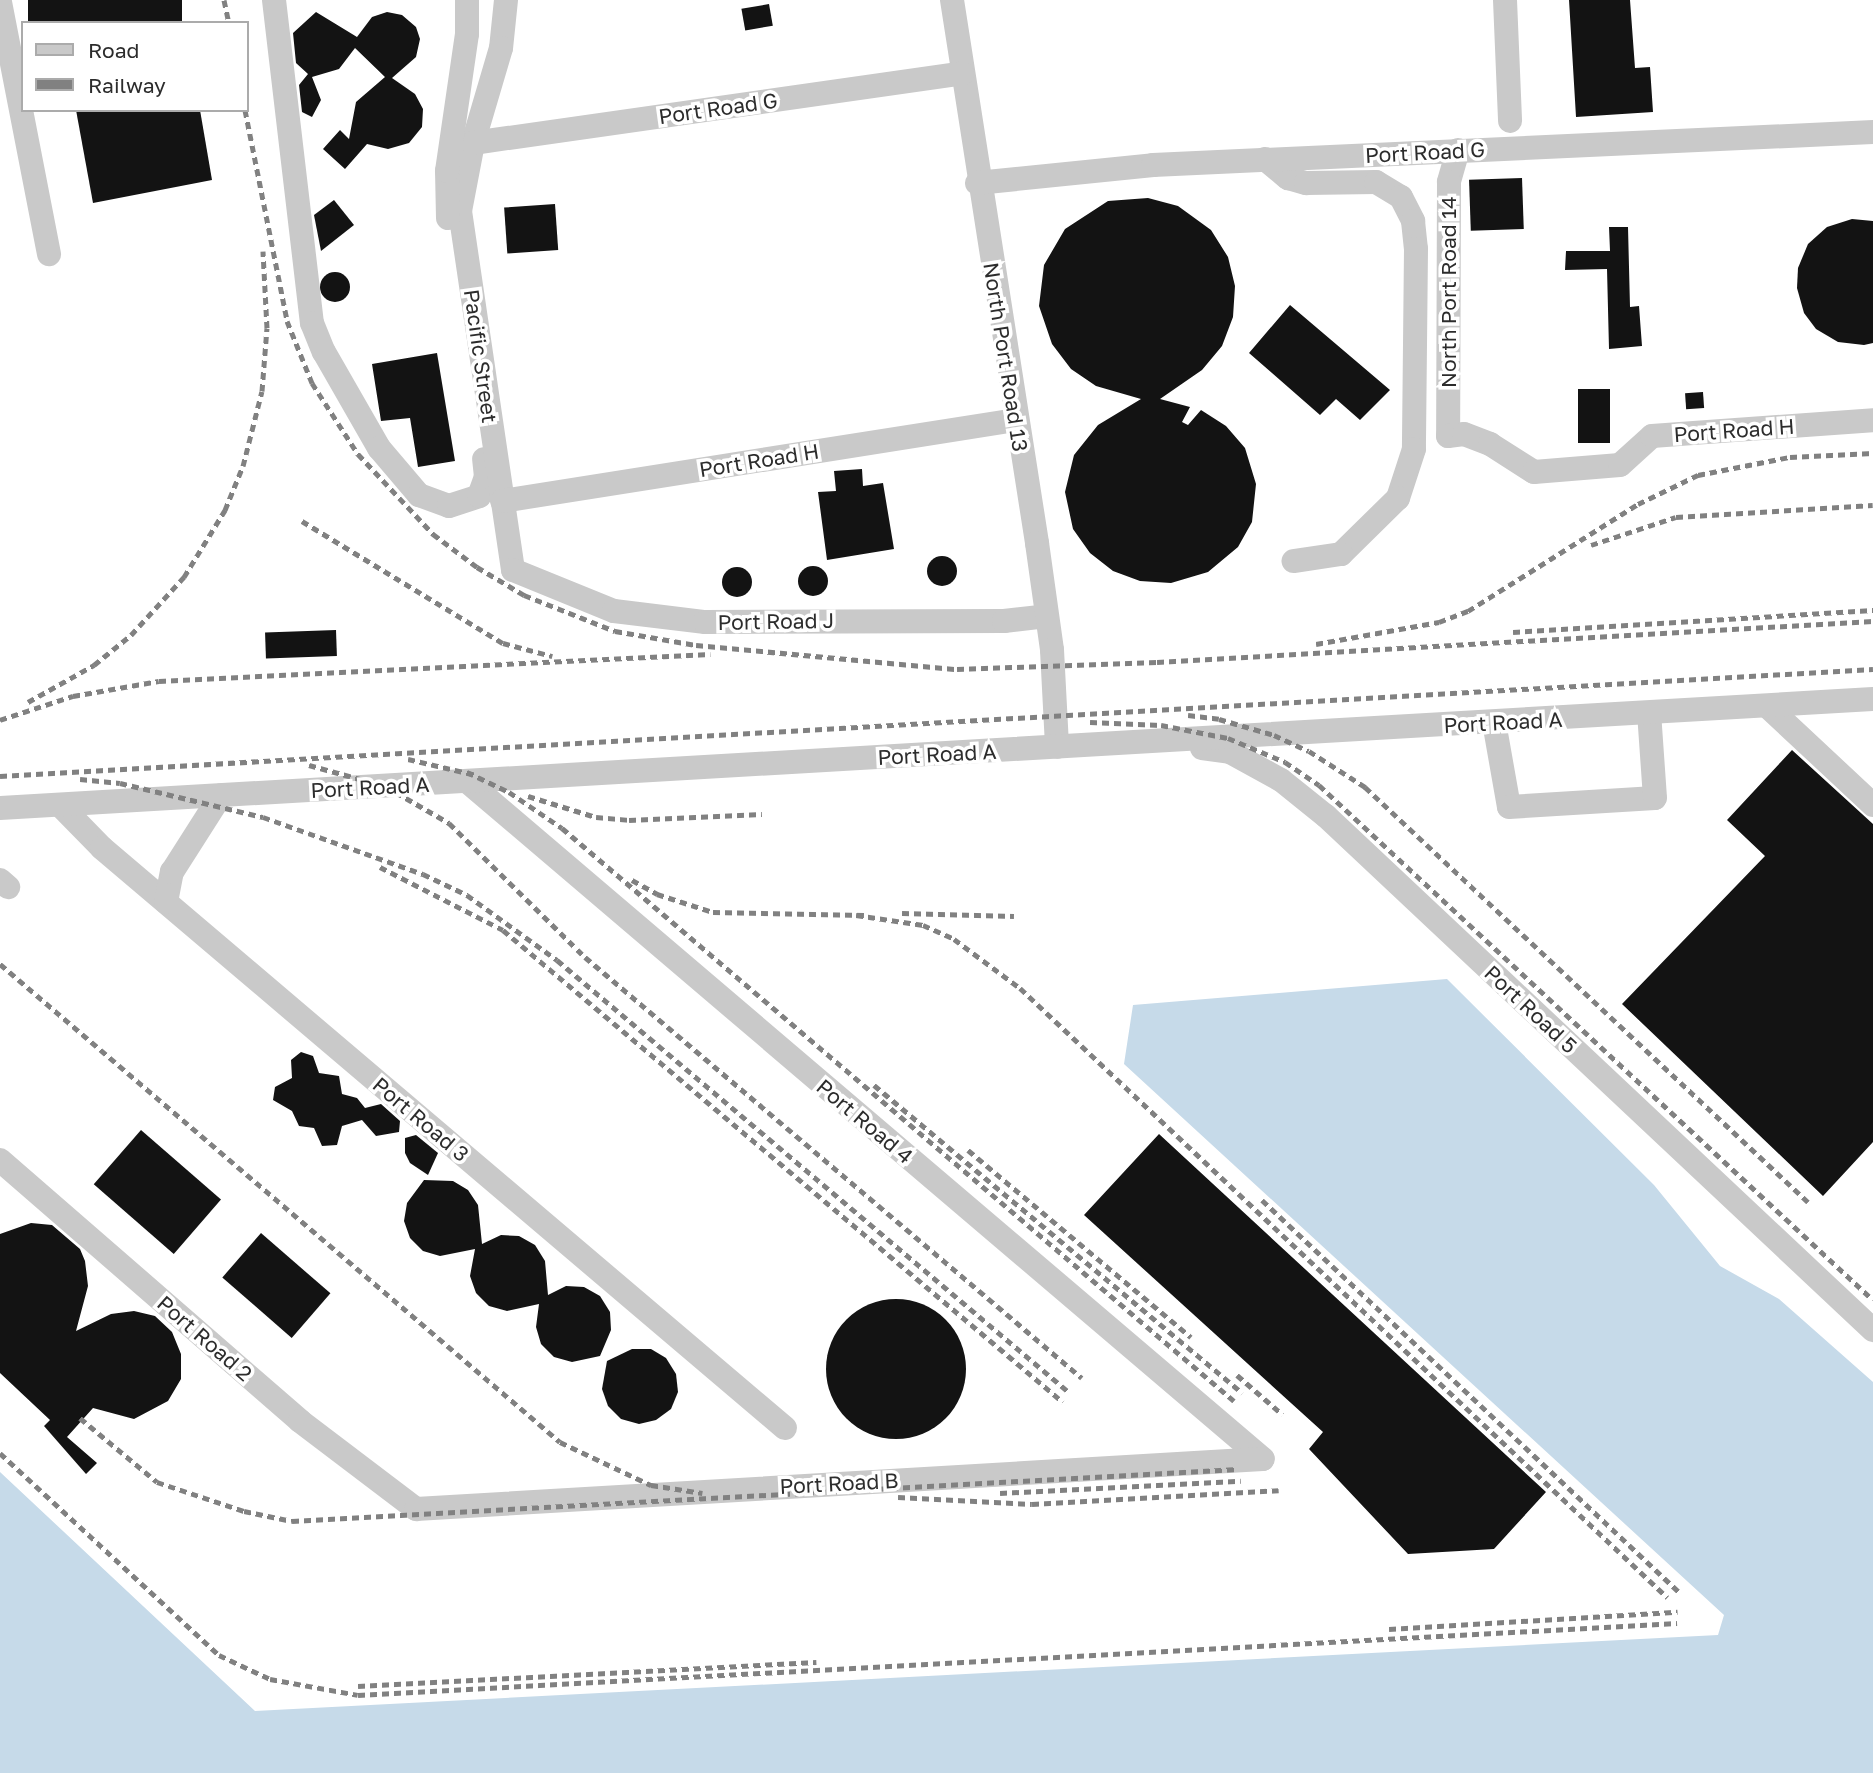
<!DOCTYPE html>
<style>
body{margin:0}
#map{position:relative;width:1873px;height:1773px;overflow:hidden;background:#fff;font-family:"Golos Text",sans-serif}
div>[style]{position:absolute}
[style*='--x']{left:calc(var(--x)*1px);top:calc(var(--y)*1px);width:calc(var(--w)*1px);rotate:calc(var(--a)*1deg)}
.water>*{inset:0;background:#c6dae9}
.building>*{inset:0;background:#131313;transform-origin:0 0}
.round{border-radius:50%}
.minor>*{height:24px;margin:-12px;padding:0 12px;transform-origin:12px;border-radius:12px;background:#c9c9c9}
.rail>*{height:5px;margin-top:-2.5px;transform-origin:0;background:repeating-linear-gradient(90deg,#818181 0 7px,transparent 0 12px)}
span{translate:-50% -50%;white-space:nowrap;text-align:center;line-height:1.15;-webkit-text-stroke:7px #fff;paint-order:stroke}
.street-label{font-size:21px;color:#2c2c2c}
.legend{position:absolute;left:21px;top:21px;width:228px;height:91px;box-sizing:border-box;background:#fff;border:2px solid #ababab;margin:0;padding:9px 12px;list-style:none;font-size:21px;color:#2c2c2c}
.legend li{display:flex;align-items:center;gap:14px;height:35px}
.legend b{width:35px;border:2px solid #ababab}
</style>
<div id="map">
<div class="water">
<i style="clip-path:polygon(1447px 979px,1654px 1185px,1720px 1266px,1779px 1299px,1873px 1382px,1873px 1773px,0 1773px,0 1472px,255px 1711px,1718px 1635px,1724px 1615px,1124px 1064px,1133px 1005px)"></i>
</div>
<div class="building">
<i style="left:28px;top:0;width:154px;height:23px"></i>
<i style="clip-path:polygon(1569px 0,1630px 0,1635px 68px,1650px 67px,1653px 112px,1576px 117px)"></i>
<i style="left:769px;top:4px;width:22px;height:28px;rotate:80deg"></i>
<i style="clip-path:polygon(316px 12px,357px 37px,372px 17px,387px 12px,402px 15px,416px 27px,420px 39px,416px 57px,392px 78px,415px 94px,423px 109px,422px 127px,409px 143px,388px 149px,367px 144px,345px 169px,323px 149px,340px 130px,349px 139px,356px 102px,385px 77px,355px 48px,339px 69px,312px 77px,321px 100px,312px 117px,302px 112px,299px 85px,308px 74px,296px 63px,293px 33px)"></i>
<i style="clip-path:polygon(76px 110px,200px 110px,212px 180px,93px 203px)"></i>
<i style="left:1522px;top:178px;width:51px;height:53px;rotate:88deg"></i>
<i style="clip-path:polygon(1148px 198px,1178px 206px,1211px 230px,1228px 257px,1235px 286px,1233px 317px,1222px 346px,1202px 370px,1160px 399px,1190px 407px,1182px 422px,1188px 425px,1201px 410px,1226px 426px,1245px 448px,1256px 484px,1252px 522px,1238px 547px,1208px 572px,1171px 583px,1140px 581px,1113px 571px,1090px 553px,1073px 529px,1065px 492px,1074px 455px,1098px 425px,1141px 399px,1096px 386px,1071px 369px,1052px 344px,1039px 306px,1044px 265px,1065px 229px,1108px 201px)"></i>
<i style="clip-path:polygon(334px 200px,354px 225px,321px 251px,314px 215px)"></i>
<i style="left:555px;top:204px;width:46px;height:51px;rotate:86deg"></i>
<i style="clip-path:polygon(1852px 219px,1873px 221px,1873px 343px,1864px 345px,1838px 342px,1816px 329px,1804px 313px,1797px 288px,1798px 268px,1808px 244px,1827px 227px)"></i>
<i style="clip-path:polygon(1609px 227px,1628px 227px,1630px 307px,1639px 306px,1642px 346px,1609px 349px,1607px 269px,1565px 270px,1566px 251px,1610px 251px)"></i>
<i class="round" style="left:320px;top:272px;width:30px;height:30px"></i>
<i style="clip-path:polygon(1290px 305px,1390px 390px,1360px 420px,1336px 399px,1320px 415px,1249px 353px)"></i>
<i style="clip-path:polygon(437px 353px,455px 461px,418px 467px,410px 418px,381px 421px,372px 364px)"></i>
<i style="left:1610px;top:389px;width:54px;height:32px;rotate:90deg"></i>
<i style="left:1703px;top:392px;width:16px;height:18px;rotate:86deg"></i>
<i style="clip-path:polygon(862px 469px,863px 486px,883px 483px,894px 549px,827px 560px,818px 492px,836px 491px,834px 471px)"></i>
<i class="round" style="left:927px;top:556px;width:30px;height:30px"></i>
<i class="round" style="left:798px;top:566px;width:30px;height:30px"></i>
<i class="round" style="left:722px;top:567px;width:30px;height:30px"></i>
<i style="left:336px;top:630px;width:26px;height:71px;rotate:88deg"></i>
<i style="clip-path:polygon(1792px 750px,1873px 824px,1873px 1142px,1823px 1196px,1622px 1004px,1765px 856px,1727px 820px)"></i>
<i style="clip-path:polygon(301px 1052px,313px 1056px,319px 1073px,339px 1076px,342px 1094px,357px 1098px,365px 1108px,381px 1104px,400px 1121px,399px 1132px,376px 1136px,362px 1120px,342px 1126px,337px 1145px,322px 1146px,314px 1128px,299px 1126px,292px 1111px,273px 1100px,275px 1087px,292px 1078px,291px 1060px)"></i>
<i style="left:141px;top:1130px;width:106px;height:72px;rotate:41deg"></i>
<i style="clip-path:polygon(1159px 1134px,1546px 1492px,1494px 1549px,1408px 1554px,1309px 1449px,1323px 1432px,1084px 1215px)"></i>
<i style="clip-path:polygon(416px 1135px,438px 1153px,428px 1175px,410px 1163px,405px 1153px,405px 1138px)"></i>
<i style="clip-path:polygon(424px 1180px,453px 1181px,468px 1190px,478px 1205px,482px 1244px,501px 1235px,519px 1236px,535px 1245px,545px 1261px,548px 1295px,566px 1286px,584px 1287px,600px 1296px,610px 1312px,611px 1330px,600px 1356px,572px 1362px,554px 1357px,541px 1344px,536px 1327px,539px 1304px,507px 1311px,489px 1306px,476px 1293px,470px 1276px,475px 1249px,440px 1256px,423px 1251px,410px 1238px,404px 1221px,407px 1203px)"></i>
<i style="clip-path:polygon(31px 1223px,52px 1225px,80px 1249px,85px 1261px,88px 1286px,76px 1331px,111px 1314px,134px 1311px,155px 1316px,172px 1332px,181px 1354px,181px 1379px,168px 1401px,134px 1419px,93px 1408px,67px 1437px,97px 1463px,86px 1474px,44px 1426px,50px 1420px,0 1373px,0 1234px)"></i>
<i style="left:261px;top:1233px;width:92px;height:59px;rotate:41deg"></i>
<i class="round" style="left:826px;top:1299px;width:140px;height:140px"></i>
<i style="clip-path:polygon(632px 1349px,651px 1349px,666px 1358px,676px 1374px,678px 1392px,671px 1409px,656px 1420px,639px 1424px,621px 1419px,608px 1406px,602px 1389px,607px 1361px)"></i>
</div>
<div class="minor">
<i style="--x:274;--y:0;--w:325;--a:83.3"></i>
<i style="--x:312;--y:323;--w:31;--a:68"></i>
<i style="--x:324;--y:352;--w:111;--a:60.2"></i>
<i style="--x:379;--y:448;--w:62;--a:49.6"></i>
<i style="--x:419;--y:495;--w:32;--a:20"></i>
<i style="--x:449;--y:506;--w:32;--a:-18"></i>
<i style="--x:479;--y:496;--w:20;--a:-70"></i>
<i style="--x:486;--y:477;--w:18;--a:-96"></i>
<i style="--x:506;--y:0;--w:48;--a:95.9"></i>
<i style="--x:501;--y:48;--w:99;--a:106.4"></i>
<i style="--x:473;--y:143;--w:69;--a:100.8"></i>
<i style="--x:460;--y:211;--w:363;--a:81.6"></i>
<i style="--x:513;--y:570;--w:109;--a:22.1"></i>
<i style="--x:614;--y:611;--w:92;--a:6.9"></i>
<i style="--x:705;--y:622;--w:299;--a:-0.2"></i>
<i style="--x:1004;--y:621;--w:43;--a:-6.6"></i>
<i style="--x:952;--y:0;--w:550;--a:81.1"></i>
<i style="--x:1037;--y:543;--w:108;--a:82"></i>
<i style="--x:1052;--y:650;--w:97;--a:87"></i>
<i style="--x:1505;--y:0;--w:121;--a:87.6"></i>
<i style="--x:0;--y:2;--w:257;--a:79"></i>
<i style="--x:473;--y:143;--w:494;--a:-8.1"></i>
<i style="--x:1458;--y:150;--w:33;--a:106"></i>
<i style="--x:1449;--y:182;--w:254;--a:90.2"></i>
<i style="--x:1448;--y:436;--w:16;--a:-7"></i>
<i style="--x:1464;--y:434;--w:28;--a:21"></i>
<i style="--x:1490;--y:444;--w:52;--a:32.5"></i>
<i style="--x:1534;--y:472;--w:86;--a:-4.7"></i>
<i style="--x:1620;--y:465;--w:43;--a:-42.2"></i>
<i style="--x:1652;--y:436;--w:222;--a:-4.1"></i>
<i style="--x:1265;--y:159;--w:30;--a:40"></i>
<i style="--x:1288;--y:178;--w:19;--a:16"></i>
<i style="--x:1306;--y:183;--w:70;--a:-0.8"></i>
<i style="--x:1376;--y:182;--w:29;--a:31"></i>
<i style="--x:1401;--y:197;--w:27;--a:63"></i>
<i style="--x:1413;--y:221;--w:28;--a:84"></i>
<i style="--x:1416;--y:249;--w:200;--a:90.6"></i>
<i style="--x:1414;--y:449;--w:52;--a:108.1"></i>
<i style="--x:1398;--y:498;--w:80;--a:135.5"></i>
<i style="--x:1341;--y:554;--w:48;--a:171.5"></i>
<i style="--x:977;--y:183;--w:177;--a:-5.8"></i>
<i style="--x:1153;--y:165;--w:721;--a:-2.62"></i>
<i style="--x:448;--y:218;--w:47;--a:-91.2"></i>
<i style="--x:447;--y:171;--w:138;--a:-81.7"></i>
<i style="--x:467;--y:34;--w:34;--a:-90"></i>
<i style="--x:502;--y:501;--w:520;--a:-8.96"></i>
<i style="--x:1767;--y:706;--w:145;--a:43"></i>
<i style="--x:1494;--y:722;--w:86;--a:80"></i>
<i style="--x:1509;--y:807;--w:146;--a:-3.5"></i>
<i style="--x:1655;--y:798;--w:85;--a:-94"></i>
<i style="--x:1202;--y:748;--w:28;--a:8"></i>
<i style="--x:1230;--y:752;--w:58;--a:28.8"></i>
<i style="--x:1281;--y:780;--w:58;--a:38.7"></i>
<i style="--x:1326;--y:816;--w:751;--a:43.22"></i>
<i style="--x:468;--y:782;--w:1044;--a:40.42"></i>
<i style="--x:60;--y:805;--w:60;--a:45.7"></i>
<i style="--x:102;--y:848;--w:896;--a:40.34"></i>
<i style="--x:0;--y:808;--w:1876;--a:-3.33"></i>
<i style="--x:0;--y:880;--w:11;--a:41"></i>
<i style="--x:166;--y:902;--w:31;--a:-79"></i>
<i style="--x:172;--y:872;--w:91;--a:-57.5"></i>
<i style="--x:0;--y:1160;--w:398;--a:41"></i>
<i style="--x:300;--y:1421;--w:146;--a:37.2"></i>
<i style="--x:416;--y:1509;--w:848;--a:-3.38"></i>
</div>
<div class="rail">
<i style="--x:224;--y:0;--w:24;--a:78"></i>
<i style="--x:245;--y:110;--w:215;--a:78.7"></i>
<i style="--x:287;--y:321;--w:67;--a:68"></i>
<i style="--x:312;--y:383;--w:85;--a:57.1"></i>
<i style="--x:358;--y:454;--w:110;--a:46.8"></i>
<i style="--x:433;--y:534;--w:55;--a:36.9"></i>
<i style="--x:477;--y:567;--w:55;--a:30.8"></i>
<i style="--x:524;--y:595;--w:98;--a:21.6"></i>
<i style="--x:615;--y:631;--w:82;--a:9.8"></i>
<i style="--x:696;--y:645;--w:262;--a:5.3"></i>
<i style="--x:957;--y:669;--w:200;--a:-2"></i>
<i style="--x:1157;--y:662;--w:717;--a:-3.28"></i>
<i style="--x:302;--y:521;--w:235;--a:31.3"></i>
<i style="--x:503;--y:643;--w:51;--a:14.9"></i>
<i style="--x:1591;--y:545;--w:89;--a:-18.2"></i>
<i style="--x:1676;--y:517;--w:197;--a:-3.5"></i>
<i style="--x:1513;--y:632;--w:361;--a:-3.5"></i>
<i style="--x:1316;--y:644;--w:125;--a:-10.1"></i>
<i style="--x:1439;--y:622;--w:31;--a:-21"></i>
<i style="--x:1468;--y:611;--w:201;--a:-32.2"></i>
<i style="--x:1638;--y:504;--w:67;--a:-25.8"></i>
<i style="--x:1698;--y:475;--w:94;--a:-11.1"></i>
<i style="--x:1790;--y:457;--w:83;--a:-2.8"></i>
<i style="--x:28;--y:702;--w:76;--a:-29.3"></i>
<i style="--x:94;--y:665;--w:48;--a:-39"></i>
<i style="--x:131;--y:635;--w:79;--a:-47.6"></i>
<i style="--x:184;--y:577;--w:79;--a:-58.5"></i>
<i style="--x:225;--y:510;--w:48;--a:-67.8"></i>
<i style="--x:243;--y:466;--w:77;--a:-75.8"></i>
<i style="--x:262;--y:391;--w:63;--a:-85.5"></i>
<i style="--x:267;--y:328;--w:77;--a:-93"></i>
<i style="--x:1188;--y:715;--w:31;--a:7"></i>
<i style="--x:1219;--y:719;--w:57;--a:16.2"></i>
<i style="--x:1274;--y:735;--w:38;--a:25"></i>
<i style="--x:1309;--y:751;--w:67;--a:32.7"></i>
<i style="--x:1365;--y:787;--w:607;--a:43.13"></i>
<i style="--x:0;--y:720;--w:77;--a:-18.2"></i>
<i style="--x:73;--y:696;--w:87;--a:-9.9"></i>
<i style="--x:159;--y:681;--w:552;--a:-2.81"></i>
<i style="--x:1090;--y:722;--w:71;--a:2.4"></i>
<i style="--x:1161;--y:725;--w:68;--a:11"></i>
<i style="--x:1228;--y:738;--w:62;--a:22.8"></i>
<i style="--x:1285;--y:762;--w:41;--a:34.1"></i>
<i style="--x:1319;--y:785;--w:756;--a:42.91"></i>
<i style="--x:408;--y:759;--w:70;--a:13.2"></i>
<i style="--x:309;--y:765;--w:79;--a:15.4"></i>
<i style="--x:385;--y:786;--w:74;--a:30"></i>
<i style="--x:449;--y:823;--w:191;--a:44.6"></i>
<i style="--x:585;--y:957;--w:651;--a:40.27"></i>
<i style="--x:467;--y:772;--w:47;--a:25.5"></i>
<i style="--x:509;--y:792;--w:64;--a:34.2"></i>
<i style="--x:562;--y:828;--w:883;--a:40.45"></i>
<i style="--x:0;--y:776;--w:1876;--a:-3.27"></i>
<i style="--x:80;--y:779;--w:40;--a:5.7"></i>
<i style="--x:120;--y:783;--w:147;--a:13.4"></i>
<i style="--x:263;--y:817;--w:170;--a:19.6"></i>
<i style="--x:423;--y:874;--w:49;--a:25.5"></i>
<i style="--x:467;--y:895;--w:111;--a:35.8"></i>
<i style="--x:557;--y:960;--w:671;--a:40.17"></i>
<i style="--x:528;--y:796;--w:71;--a:17.2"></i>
<i style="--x:596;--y:817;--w:33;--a:5"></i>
<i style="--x:629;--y:820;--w:133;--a:-2.6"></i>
<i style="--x:380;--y:867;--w:138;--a:27.1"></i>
<i style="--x:503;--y:930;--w:732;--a:40.13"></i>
<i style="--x:632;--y:880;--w:29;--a:29"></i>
<i style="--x:657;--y:894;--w:59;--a:17.8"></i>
<i style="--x:713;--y:912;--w:151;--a:1.1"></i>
<i style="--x:902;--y:913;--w:112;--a:1.5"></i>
<i style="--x:856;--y:915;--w:68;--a:8.5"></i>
<i style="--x:923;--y:925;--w:34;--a:24"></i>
<i style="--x:954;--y:939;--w:82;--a:36.6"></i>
<i style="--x:1020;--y:988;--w:889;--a:43.27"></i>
<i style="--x:0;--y:964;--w:736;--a:40.48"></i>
<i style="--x:560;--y:1442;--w:101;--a:25.3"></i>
<i style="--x:651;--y:1485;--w:52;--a:8.9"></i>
<i style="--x:874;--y:1085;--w:480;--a:39.9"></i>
<i style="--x:968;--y:1150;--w:291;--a:40"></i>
<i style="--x:1262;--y:1200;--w:574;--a:43.23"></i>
<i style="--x:1237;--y:1375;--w:60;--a:40.9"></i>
<i style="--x:80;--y:1418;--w:100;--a:39.7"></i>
<i style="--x:157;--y:1482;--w:92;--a:18.4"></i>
<i style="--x:244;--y:1511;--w:49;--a:11.8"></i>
<i style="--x:292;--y:1521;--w:947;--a:-3.15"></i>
<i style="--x:0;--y:1453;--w:298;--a:42.7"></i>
<i style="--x:219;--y:1655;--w:56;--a:25.2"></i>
<i style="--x:270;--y:1679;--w:89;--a:10.3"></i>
<i style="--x:358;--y:1695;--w:1321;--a:-3.12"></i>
<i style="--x:1000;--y:1493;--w:241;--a:-2.9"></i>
<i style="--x:898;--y:1497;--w:134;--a:3"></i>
<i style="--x:1032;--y:1504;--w:247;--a:-3.2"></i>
<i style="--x:1389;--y:1629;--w:289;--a:-3.4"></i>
<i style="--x:358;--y:1686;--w:459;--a:-3"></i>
</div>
<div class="street-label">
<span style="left:718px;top:108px;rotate:-8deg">Port Road G</span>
<span style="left:1425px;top:152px;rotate:-3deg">Port Road G</span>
<span style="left:1448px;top:292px;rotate:-90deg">North Port Road 14</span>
<span style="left:481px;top:356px;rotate:82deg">Pacific Street</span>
<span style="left:1006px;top:357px;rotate:81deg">North Port Road 13</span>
<span style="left:1734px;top:430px;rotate:-4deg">Port Road H</span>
<span style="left:759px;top:460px;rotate:-9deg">Port Road H</span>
<span style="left:776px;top:621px;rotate:-1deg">Port Road J</span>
<span style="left:1503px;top:722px;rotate:-3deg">Port Road A</span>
<span style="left:937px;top:754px;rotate:-3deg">Port Road A</span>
<span style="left:370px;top:787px;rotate:-3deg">Port Road A</span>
<span style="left:1531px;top:1009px;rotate:43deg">Port Road 5</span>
<span style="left:421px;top:1119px;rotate:40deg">Port Road 3</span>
<span style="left:865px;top:1121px;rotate:40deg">Port Road 4</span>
<span style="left:205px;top:1338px;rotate:41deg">Port Road 2</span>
<span style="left:839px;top:1483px;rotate:-3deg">Port Road B</span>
</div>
<ul class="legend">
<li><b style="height:9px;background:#c9c9c9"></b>Road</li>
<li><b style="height:9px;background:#818181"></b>Railway</li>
</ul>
</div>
